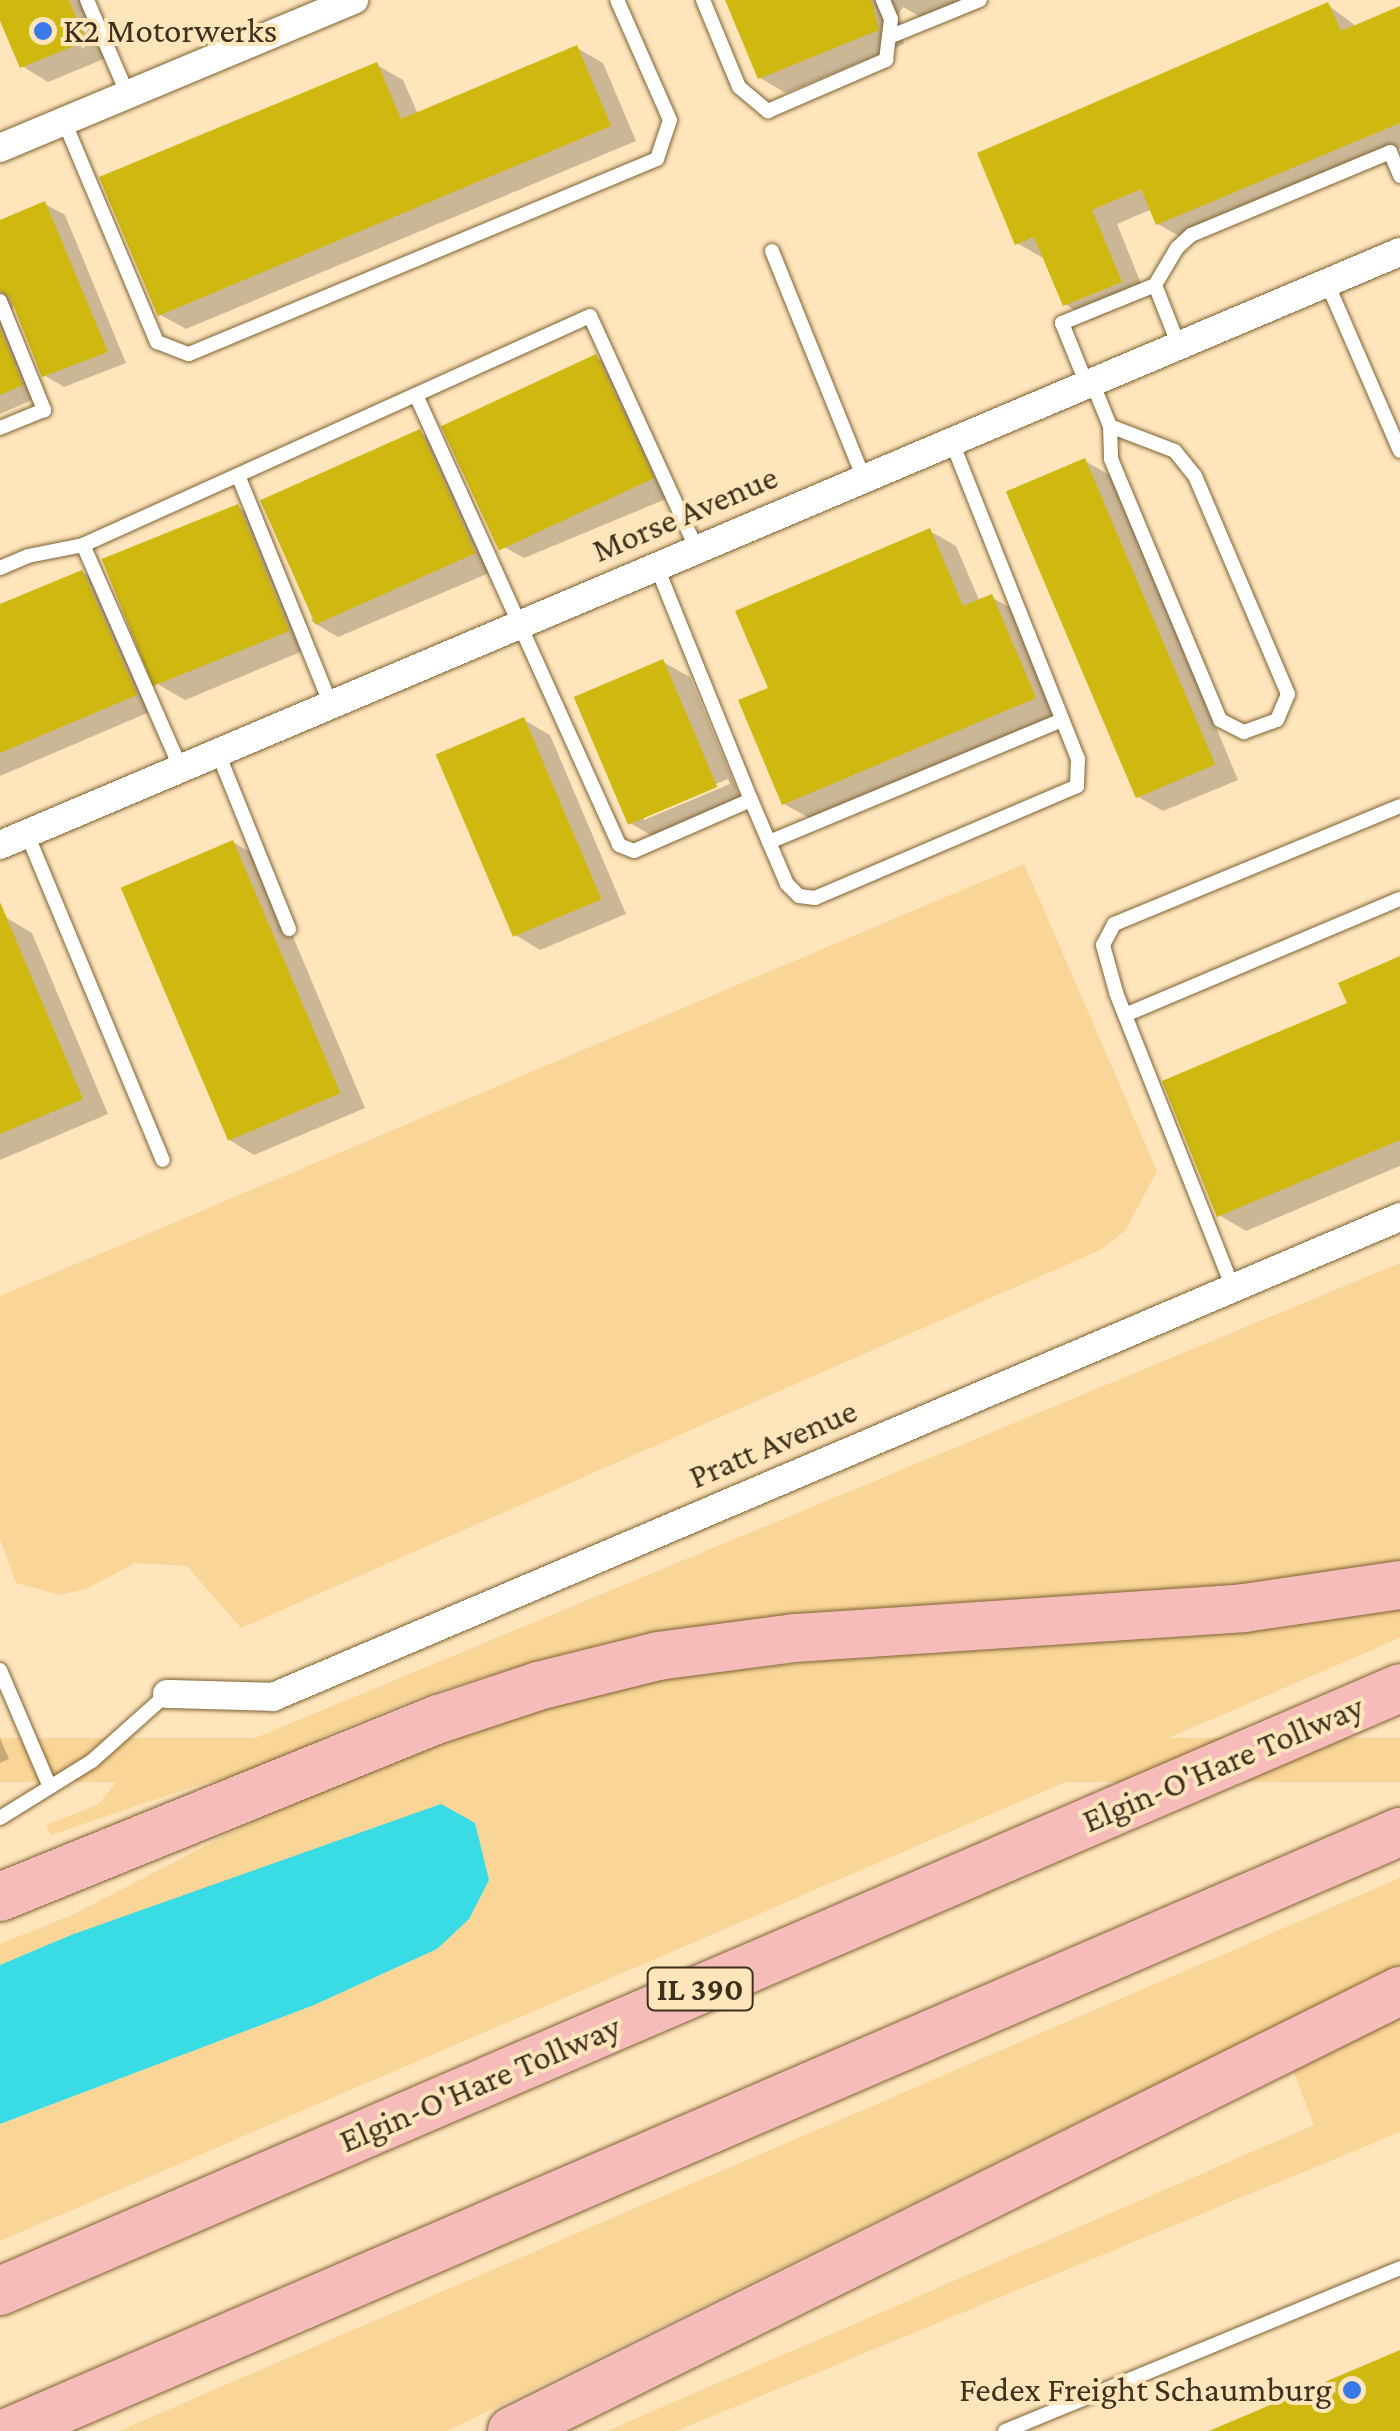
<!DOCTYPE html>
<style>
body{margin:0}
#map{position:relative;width:1400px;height:2431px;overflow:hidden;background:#fee5bc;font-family:"Crimson Pro",serif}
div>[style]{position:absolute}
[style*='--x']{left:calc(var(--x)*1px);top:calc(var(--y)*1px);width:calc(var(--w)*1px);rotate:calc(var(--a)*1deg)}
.green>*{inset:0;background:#f9d597;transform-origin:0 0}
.water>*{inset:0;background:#39dbe4}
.shadow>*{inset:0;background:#0003}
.building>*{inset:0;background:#cfb810;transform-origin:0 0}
.roads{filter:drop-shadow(0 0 2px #7d6232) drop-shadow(0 0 2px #7d6232)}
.lane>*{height:14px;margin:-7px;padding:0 7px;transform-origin:7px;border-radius:7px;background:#fff}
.street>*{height:28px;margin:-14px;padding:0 14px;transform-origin:14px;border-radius:14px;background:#fff}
.highway>*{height:48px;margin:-24px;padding:0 24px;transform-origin:24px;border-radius:24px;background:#f6bcba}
.dots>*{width:28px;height:28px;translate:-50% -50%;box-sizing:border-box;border:5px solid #fee5bc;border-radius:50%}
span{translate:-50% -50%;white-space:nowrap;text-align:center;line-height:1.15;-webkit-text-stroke:8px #fee5bc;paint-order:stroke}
.shield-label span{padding:2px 8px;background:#fee5bc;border:2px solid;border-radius:8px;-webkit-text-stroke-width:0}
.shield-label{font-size:32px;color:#3d311d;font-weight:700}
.poi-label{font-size:35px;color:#3d311d}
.left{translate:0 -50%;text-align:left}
.right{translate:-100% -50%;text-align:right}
.street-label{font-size:35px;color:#3d311d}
</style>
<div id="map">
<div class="green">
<i style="clip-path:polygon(1024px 864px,1157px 1171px,1125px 1231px,1100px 1250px,241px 1628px,187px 1566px,135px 1563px,88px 1588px,60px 1595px,16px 1583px,0 1539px,0 1296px)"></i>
<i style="clip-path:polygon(1400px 1263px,1400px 1560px,1336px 1575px,1238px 1586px,689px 1627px,566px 1653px,431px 1693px,225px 1776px,51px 1835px,46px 1825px,99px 1804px,127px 1768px,161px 1777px)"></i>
<i style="clip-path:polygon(1400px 1608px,1400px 1638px,0 2241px,0 2124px,314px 2005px,437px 1949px,71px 1935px,0 1965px,0 1944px,72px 1915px,255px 1820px,460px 1732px,653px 1679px,859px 1657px,1214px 1634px)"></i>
<i style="left:1400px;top:1738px;width:44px;height:1523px;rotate:90deg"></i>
<i style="clip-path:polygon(1400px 1878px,1400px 1965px,447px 2431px,119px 2431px)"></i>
<i style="clip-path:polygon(1400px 2015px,1400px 2132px,676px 2431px,607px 2431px,1314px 2125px,1293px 2070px)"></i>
</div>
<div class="water">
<i style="clip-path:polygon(441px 1804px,475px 1823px,489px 1880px,469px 1919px,437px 1949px,314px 2005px,0 2124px,0 1965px,71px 1935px)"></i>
</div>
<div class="shadow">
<i style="clip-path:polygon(0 0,88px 0,111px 56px,48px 82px,22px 66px,0 14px)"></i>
<i style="clip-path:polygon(728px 0,974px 0,926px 20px,903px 7px,898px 15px,904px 44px,786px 93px,760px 78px)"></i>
<i style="clip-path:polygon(1328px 5px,1357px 27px,1400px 9px,1400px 148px,1184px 239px,1158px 224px,1152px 209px,1117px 224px,1146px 296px,1091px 320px,1065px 304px,1043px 258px,1017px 243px)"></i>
<i style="clip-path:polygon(577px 48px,603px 63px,636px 141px,186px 329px,159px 314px,377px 65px,403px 80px,418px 114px)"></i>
<i style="clip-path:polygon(45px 204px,65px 215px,126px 363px,64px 387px,44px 375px,15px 303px,9px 318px,41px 396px,0 414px,0 223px)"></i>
<i style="clip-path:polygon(595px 357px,622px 372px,678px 494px,524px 558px,497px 543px)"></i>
<i style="clip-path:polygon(419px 432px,446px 447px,501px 568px,338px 637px,311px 621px)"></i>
<i style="clip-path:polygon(1085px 461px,1111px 476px,1238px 780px,1163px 811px,1137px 796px)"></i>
<i style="clip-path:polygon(238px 507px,265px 522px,315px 646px,185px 700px,159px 685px)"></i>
<i style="clip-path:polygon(930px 531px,956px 546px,980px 602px,991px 597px,1018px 612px,1061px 713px,811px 819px,784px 804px,771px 689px)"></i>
<i style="clip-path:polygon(82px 572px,106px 586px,159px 708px,0 776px,0 607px)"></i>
<i style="clip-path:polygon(evenodd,663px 662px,690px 677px,742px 802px,656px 838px,630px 823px,663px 662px,728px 779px,730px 784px,644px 820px,644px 815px,728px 779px)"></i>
<i style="clip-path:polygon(524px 720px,550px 735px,626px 914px,540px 950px,514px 934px)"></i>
<i style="clip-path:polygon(233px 842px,260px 858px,365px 1108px,254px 1155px,228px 1139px)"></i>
<i style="clip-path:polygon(5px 917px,32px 933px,108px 1114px,0 1160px,0 919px)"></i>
<i style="clip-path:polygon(1400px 959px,1400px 1166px,1246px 1231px,1219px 1215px,1350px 1004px)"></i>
<i style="clip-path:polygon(0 1738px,9px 1759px,0 1763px)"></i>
</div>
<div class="building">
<i style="clip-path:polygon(0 0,69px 0,86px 41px,20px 68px,0 21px)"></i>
<i style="clip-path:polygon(725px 0,871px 0,879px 30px,758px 79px)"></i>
<i style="clip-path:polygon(1328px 2px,1341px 31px,1400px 6px,1400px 123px,1156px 225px,1141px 189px,1092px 210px,1122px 282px,1063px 306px,1034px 237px,1015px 245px,977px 153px)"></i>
<i style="clip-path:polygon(577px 45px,611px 126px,158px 316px,99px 177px,377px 62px,401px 119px)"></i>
<i style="clip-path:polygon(45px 201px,108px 352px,42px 377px,10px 297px,0 291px,0 220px)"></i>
<i style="clip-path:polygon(0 329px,23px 385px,0 395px)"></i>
<i style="left:596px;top:354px;width:137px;height:171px;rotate:65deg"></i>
<i style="left:420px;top:429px;width:136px;height:175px;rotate:66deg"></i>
<i style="left:1085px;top:458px;width:333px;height:86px;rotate:67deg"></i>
<i style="left:238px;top:504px;width:137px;height:147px;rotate:68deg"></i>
<i style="clip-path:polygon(930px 528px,963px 606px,992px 594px,1036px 698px,782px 805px,738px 700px,768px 688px,735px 611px)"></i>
<i style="clip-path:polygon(82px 570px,137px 695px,0 753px,0 604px)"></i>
<i style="left:663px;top:659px;width:139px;height:97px;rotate:67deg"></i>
<i style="left:524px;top:717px;width:198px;height:96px;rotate:67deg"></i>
<i style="left:233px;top:840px;width:275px;height:122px;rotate:67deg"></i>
<i style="clip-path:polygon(0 902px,83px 1099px,0 1134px)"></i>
<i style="clip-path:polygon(1400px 956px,1400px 1140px,1217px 1217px,1162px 1081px,1347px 1003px,1338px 983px)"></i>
<i style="clip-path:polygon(1400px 2350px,1400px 2431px,1209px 2431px)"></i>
</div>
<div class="roads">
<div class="lane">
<i style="--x:87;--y:0;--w:103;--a:66.7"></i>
<i style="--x:703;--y:0;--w:94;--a:67.5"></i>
<i style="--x:739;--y:87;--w:38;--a:40"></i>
<i style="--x:768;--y:111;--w:129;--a:-23.4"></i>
<i style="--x:886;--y:60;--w:41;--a:-83"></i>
<i style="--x:891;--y:19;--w:21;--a:-113"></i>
<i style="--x:889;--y:37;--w:98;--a:-22.1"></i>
<i style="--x:64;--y:121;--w:240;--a:67.2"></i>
<i style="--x:157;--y:342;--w:34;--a:21"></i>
<i style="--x:189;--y:354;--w:507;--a:-22.62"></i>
<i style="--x:657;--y:159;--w:41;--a:-71.6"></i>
<i style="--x:670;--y:120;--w:131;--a:-113.8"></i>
<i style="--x:772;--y:251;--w:246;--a:68"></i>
<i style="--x:1327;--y:283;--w:183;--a:66.5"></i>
<i style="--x:1155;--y:285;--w:43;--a:-59.3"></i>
<i style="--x:1177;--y:248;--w:19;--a:-43"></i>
<i style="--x:1191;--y:235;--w:216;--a:-22.6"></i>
<i style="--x:1390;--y:152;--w:26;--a:67"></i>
<i style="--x:0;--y:301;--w:118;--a:68"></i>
<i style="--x:44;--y:410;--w:48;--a:157.8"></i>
<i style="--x:1092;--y:382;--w:48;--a:67.8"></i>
<i style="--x:1110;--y:426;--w:33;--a:88"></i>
<i style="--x:1111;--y:459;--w:283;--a:67.3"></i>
<i style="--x:1220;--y:720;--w:27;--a:27"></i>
<i style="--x:1244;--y:732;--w:35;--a:-20"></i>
<i style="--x:1277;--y:720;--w:28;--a:-67"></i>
<i style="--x:1288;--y:694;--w:237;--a:-113.1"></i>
<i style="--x:1195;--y:476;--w:32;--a:-129"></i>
<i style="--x:1175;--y:451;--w:70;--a:-159"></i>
<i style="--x:1087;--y:385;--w:67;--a:-112"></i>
<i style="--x:1062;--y:323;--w:100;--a:-22.2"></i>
<i style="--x:1155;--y:285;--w:66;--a:68.5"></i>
<i style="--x:416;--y:395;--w:494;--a:65.7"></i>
<i style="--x:619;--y:845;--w:16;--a:22"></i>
<i style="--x:634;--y:851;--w:128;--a:-23.6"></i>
<i style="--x:751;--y:800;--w:251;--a:-112"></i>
<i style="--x:238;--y:475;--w:248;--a:68"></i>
<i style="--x:0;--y:568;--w:30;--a:-23"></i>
<i style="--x:28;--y:556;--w:56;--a:-11.3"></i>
<i style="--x:218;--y:753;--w:190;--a:68"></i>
<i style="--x:181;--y:769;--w:244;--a:-113.6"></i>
<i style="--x:83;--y:545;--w:556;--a:-24.31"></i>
<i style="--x:590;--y:316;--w:257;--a:65.4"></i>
<i style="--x:751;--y:800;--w:91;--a:66.8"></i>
<i style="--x:787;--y:884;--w:17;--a:45"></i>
<i style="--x:799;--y:896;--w:16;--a:7"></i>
<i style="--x:815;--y:898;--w:285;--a:-23.1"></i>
<i style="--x:1077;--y:786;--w:27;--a:-88"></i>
<i style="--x:1078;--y:759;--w:341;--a:-111.7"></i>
<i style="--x:27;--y:834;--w:353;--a:67.4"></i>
<i style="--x:769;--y:842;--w:317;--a:-22.6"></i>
<i style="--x:1125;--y:1015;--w:298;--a:-22.9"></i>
<i style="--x:1233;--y:1288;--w:318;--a:-111.6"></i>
<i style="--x:1116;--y:992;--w:49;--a:-105.5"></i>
<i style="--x:1103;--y:945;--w:24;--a:-62"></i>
<i style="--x:1114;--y:924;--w:309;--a:-22.4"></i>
<i style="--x:0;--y:1670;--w:127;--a:66.9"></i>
<i style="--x:0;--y:1818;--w:108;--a:-31.8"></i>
<i style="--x:92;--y:1761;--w:101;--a:-41.8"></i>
<i style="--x:1005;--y:2431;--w:427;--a:-22.4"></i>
</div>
<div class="street">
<i style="--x:0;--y:148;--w:384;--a:-22.7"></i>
<i style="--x:0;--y:845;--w:1520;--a:-22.96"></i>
<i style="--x:167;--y:1694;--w:106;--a:1.6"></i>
<i style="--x:273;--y:1697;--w:1225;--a:-23.07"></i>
</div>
<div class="highway">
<i style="--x:0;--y:1897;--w:474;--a:-22.1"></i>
<i style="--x:439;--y:1719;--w:104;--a:-18.4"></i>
<i style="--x:538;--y:1686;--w:124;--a:-14"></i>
<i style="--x:658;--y:1656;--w:138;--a:-7.5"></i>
<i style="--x:795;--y:1638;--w:450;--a:-3.8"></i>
<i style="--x:1244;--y:1608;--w:158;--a:-8.4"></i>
<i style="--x:0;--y:2291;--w:1524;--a:-23.3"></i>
<i style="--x:11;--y:2431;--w:1513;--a:-23.33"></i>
<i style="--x:512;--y:2431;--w:991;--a:-26.36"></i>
</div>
</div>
<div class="dots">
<i style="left:43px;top:31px;background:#3979e8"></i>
<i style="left:1352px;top:2390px;background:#3979e8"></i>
</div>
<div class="shield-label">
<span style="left:700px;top:1989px">IL 390</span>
</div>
<div class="poi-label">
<span class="left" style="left:63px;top:31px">K2 Motorwerks</span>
<span class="right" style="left:1332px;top:2390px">Fedex Freight Schaumburg</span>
</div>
<div class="street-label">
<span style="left:685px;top:514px;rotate:-23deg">Morse Avenue</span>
<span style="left:773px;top:1444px;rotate:-23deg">Pratt Avenue</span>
<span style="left:1223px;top:1764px;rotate:-23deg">Elgin-O'Hare Tollway</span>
<span style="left:480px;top:2084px;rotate:-23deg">Elgin-O'Hare Tollway</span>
</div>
</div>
